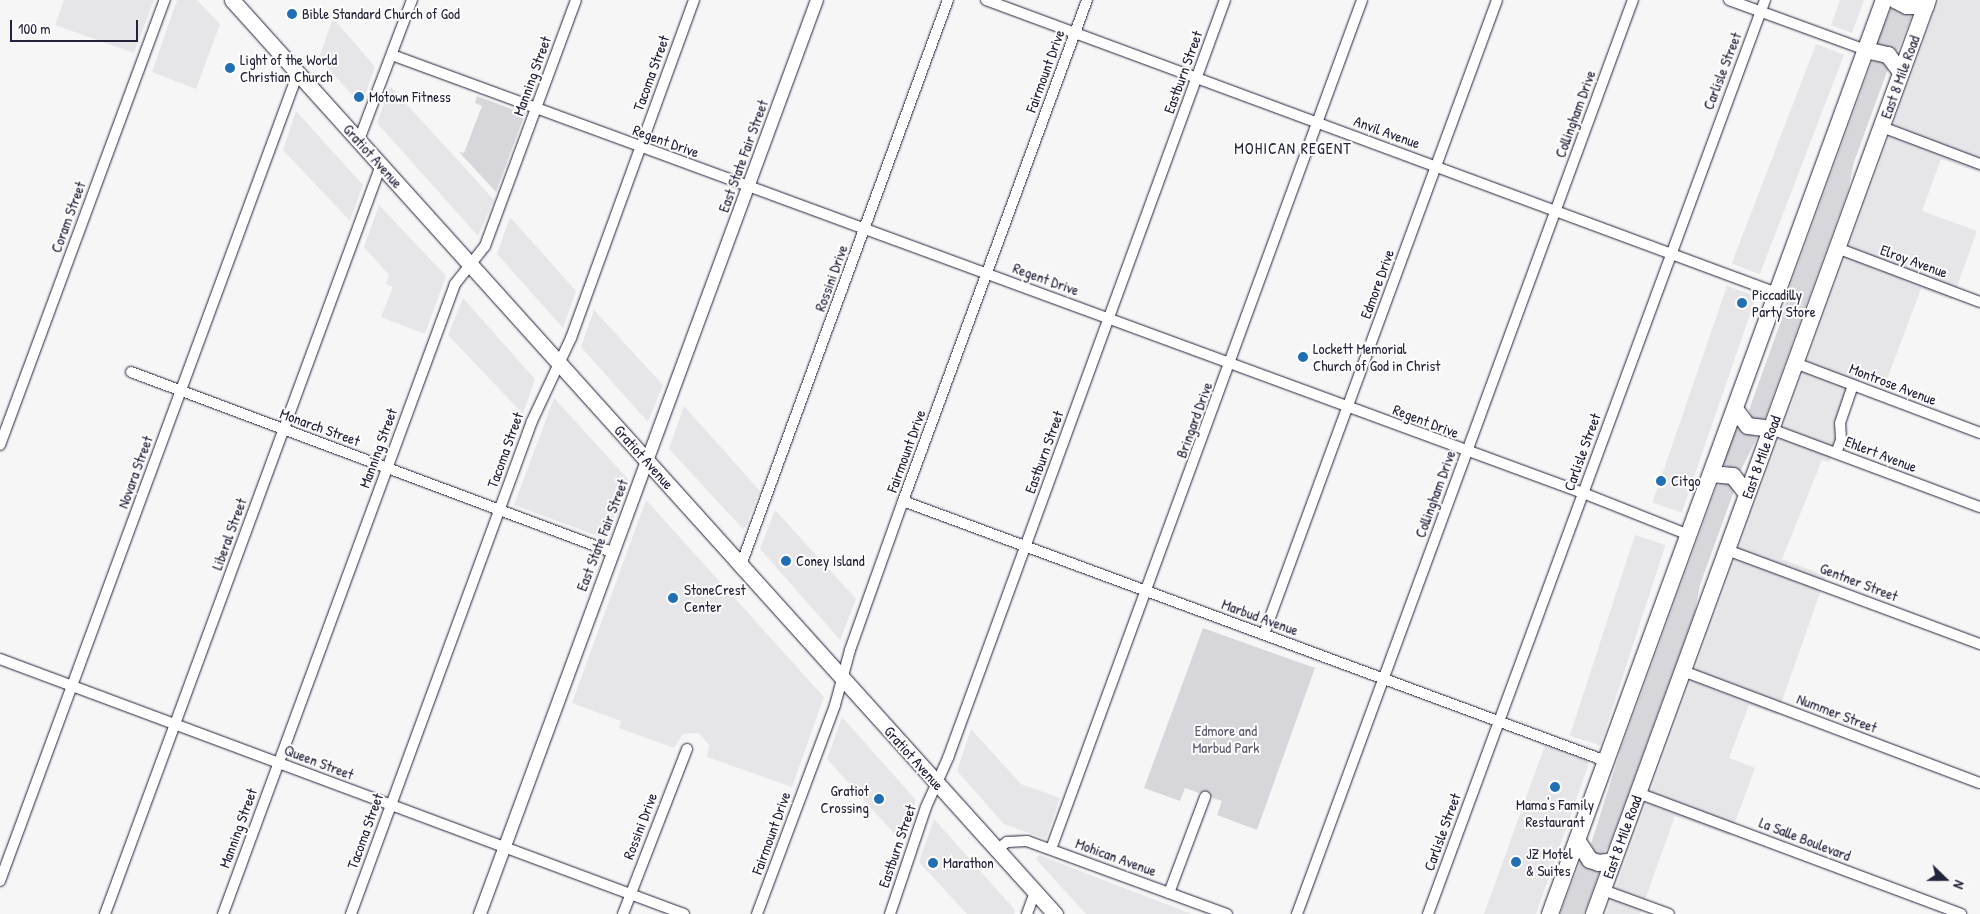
<!DOCTYPE html>
<style>
body{margin:0}
#map{position:relative;width:1980px;height:914px;overflow:hidden;background:#f6f6f7;font-family:"Patrick Hand",sans-serif}
div>[style]{position:absolute}
[style*='--x']{left:calc(var(--x)*1px);top:calc(var(--y)*1px);width:calc(var(--w)*1px);rotate:calc(var(--a)*1deg)}
.built>*{inset:0;background:#e6e6e9;transform-origin:0 0}
.green>*{inset:0;background:#d7d7db;transform-origin:0 0}
.roads{filter:drop-shadow(0 0 1px #22223b) drop-shadow(0 0 1px #22223b)}
.minor>*{height:10px;margin:-5px;padding:0 5px;transform-origin:5px;border-radius:5px;background:#fff}
.tertiary>*{height:12px;margin:-6px;padding:0 6px;transform-origin:6px;border-radius:6px;background:#fff}
.primary>*{height:15px;margin:-7.5px;padding:0 7.5px;transform-origin:7.5px;border-radius:7.5px;background:#fff}
.trunk>*{height:16px;margin:-8px;padding:0 8px;transform-origin:8px;border-radius:8px;background:#fff}
.dots>*{width:14px;height:14px;translate:-50% -50%;box-sizing:border-box;border:2px solid #fff;border-radius:50%}
span{translate:-50% -50%;white-space:nowrap;text-align:center;line-height:1.15;-webkit-text-stroke:4px #fff;paint-order:stroke}
.poi-label{font-size:15px;color:#22223b}
.left{translate:0 -50%;text-align:left}
.right{translate:-100% -50%;text-align:right}
.street-label{font-size:15px;color:#22223b}
.park-label{font-size:15px;color:#58586b}
.neighbourhood-label{font-size:16px;color:#22223b;letter-spacing:1px}
.north{position:absolute;left:1920px;top:854px;width:50px;height:50px;-webkit-text-stroke:4px #fff;paint-order:stroke;rotate:112deg;font-size:14px;font-weight:700;line-height:20px;text-align:center;color:#22223b}
.north::after{content:'';display:block;margin:auto;width:18px;height:22px;background:#22223b;clip-path:polygon(50% 0,100% 100%,50% 72%,0 100%)}
.scale{position:absolute;left:10px;top:20px;width:128px;height:22px;box-sizing:border-box;border:2px solid #22223b;border-top:0;padding-left:6px;font-size:15px;line-height:18px;white-space:nowrap;color:#22223b;-webkit-text-stroke:4px #fff;paint-order:stroke}
</style>
<div id="map">
<div class="built">
<i style="clip-path:polygon(64px 0,154px 0,134px 53px,55px 25px)"></i>
<i style="clip-path:polygon(177px 0,197px 0,220px 24px,196px 89px,152px 72px)"></i>
<i style="clip-path:polygon(1840px 0,1864px 0,1852px 33px,1831px 25px)"></i>
<i style="clip-path:polygon(1939px 0,1980px 0,1980px 173px,1941px 159px,1922px 211px,1977px 231px,1952px 300px,1921px 289px,1884px 387px,1860px 378px,1829px 462px,1822px 460px,1782px 559px,1826px 576px,1777px 715px,1749px 705px,1729px 758px,1755px 768px,1730px 836px,1675px 816px,1640px 914px,1606px 914px)"></i>
<i style="clip-path:polygon(333px 18px,375px 67px,361px 105px,319px 58px)"></i>
<i style="left:1816px;top:44px;width:30px;height:235px;rotate:21deg"></i>
<i style="clip-path:polygon(390px 86px,494px 200px,478px 236px,377px 123px)"></i>
<i style="clip-path:polygon(296px 111px,363px 185px,350px 221px,283px 150px)"></i>
<i style="clip-path:polygon(379px 205px,446px 276px,425px 334px,381px 317px,393px 287px,386px 284px,389px 275px,364px 247px)"></i>
<i style="clip-path:polygon(510px 217px,576px 291px,563px 328px,497px 254px)"></i>
<i style="left:1727px;top:286px;width:31px;height:229px;rotate:19deg"></i>
<i style="clip-path:polygon(463px 298px,535px 379px,523px 414px,448px 335px)"></i>
<i style="clip-path:polygon(594px 310px,663px 385px,648px 422px,581px 347px)"></i>
<i style="clip-path:polygon(554px 398px,628px 479px,606px 539px,514px 505px)"></i>
<i style="clip-path:polygon(684px 406px,760px 491px,744px 530px,669px 449px)"></i>
<i style="clip-path:polygon(646px 500px,824px 697px,792px 787px,707px 757px,709px 745px,699px 733px,683px 734px,674px 748px,619px 728px,621px 721px,572px 703px)"></i>
<i style="clip-path:polygon(775px 510px,856px 599px,840px 640px,760px 549px)"></i>
<i style="left:1635px;top:535px;width:32px;height:211px;rotate:18deg"></i>
<i style="clip-path:polygon(842px 717px,916px 800px,901px 841px,827px 759px)"></i>
<i style="clip-path:polygon(971px 729px,1021px 784px,1060px 798px,1046px 839px,1004px 824px,957px 771px)"></i>
<i style="clip-path:polygon(1545px 745px,1586px 759px,1589px 763px,1536px 914px,1484px 914px)"></i>
<i style="clip-path:polygon(934px 819px,1015px 910px,1014px 914px,967px 914px,919px 862px)"></i>
<i style="clip-path:polygon(1039px 855px,1116px 885px,1192px 914px,1086px 914px,1036px 859px)"></i>
</div>
<div class="green">
<i style="left:1892px;top:6px;width:22px;height:40px;rotate:22deg"></i>
<i style="clip-path:polygon(1877px 58px,1887px 64px,1888px 69px,1854px 162px,1848px 190px,1766px 415px,1762px 421px,1753px 420px,1749px 410px,1781px 321px,1789px 289px,1872px 62px)"></i>
<i style="clip-path:polygon(477px 96px,525px 114px,496px 192px,459px 152px,464px 153px,482px 106px,475px 103px)"></i>
<i style="left:1738px;top:427px;width:22px;height:40px;rotate:27deg"></i>
<i style="clip-path:polygon(1723px 480px,1734px 487px,1734px 491px,1700px 585px,1695px 611px,1609px 846px,1603px 854px,1596px 855px,1591px 844px,1621px 749px,1717px 486px)"></i>
<i style="clip-path:polygon(1203px 628px,1315px 668px,1257px 830px,1217px 815px,1222px 801px,1185px 788px,1180px 801px,1144px 788px)"></i>
<i style="clip-path:polygon(1581px 860px,1600px 870px,1584px 914px,1560px 914px)"></i>
</div>
<div class="roads">
<div class="minor">
<i style="--x:986;--y:0;--w:844;--a:20.33"></i>
<i style="--x:1729;--y:0;--w:146;--a:20.1"></i>
<i style="--x:392;--y:55;--w:1269;--a:20.19"></i>
<i style="--x:1583;--y:493;--w:114;--a:21.6"></i>
<i style="--x:1882;--y:127;--w:105;--a:20.7"></i>
<i style="--x:359;--y:140;--w:150;--a:-69.3"></i>
<i style="--x:1837;--y:248;--w:153;--a:20.7"></i>
<i style="--x:1795;--y:363;--w:198;--a:20.7"></i>
<i style="--x:131;--y:372;--w:514;--a:20.52"></i>
<i style="--x:1771;--y:429;--w:223;--a:20.5"></i>
<i style="--x:0;--y:445;--w:475;--a:-69.7"></i>
<i style="--x:1836;--y:453;--w:14;--a:-69"></i>
<i style="--x:1841;--y:440;--w:17;--a:-93"></i>
<i style="--x:1840;--y:423;--w:40;--a:-71.1"></i>
<i style="--x:903;--y:501;--w:750;--a:20.3"></i>
<i style="--x:1727;--y:550;--w:270;--a:20.4"></i>
<i style="--x:741;--y:565;--w:602;--a:-69.88"></i>
<i style="--x:1264;--y:634;--w:675;--a:-69.82"></i>
<i style="--x:0;--y:659;--w:730;--a:20.45"></i>
<i style="--x:1683;--y:671;--w:317;--a:20.7"></i>
<i style="--x:1638;--y:793;--w:345;--a:20.5"></i>
<i style="--x:1051;--y:849;--w:904;--a:-69.88"></i>
<i style="--x:996;--y:850;--w:14;--a:-36"></i>
<i style="--x:1007;--y:842;--w:20;--a:-3"></i>
<i style="--x:1027;--y:841;--w:213;--a:20.1"></i>
<i style="--x:0;--y:881;--w:861;--a:-69.76"></i>
<i style="--x:1603;--y:890;--w:70;--a:20"></i>
<i style="--x:1169;--y:893;--w:103;--a:-69.4"></i>
<i style="--x:105;--y:914;--w:798;--a:-69.77"></i>
<i style="--x:223;--y:914;--w:671;--a:-69.78"></i>
<i style="--x:455;--y:284;--w:48;--a:-51.7"></i>
<i style="--x:485;--y:246;--w:262;--a:-69.7"></i>
<i style="--x:351;--y:914;--w:525;--a:-69.84"></i>
<i style="--x:532;--y:421;--w:92;--a:-64.8"></i>
<i style="--x:571;--y:338;--w:360;--a:-70"></i>
<i style="--x:623;--y:914;--w:177;--a:-68.8"></i>
<i style="--x:757;--y:914;--w:223;--a:-69.5"></i>
<i style="--x:835;--y:705;--w:57;--a:-74.7"></i>
<i style="--x:850;--y:650;--w:158;--a:-70.4"></i>
<i style="--x:903;--y:501;--w:534;--a:-69.83"></i>
<i style="--x:890;--y:914;--w:113;--a:-71.4"></i>
<i style="--x:926;--y:807;--w:54;--a:-65.8"></i>
<i style="--x:948;--y:758;--w:807;--a:-69.93"></i>
<i style="--x:1027;--y:914;--w:23;--a:-70"></i>
<i style="--x:1297;--y:914;--w:974;--a:-69.82"></i>
<i style="--x:1428;--y:914;--w:974;--a:-69.76"></i>
</div>
<div class="tertiary">
<i style="--x:480;--y:914;--w:974;--a:-69.76"></i>
</div>
<div class="primary">
<i style="--x:232;--y:0;--w:1230;--a:48"></i>
</div>
<div class="trunk">
<i style="--x:1895;--y:0;--w:13;--a:27"></i>
<i style="--x:1907;--y:6;--w:19;--a:0"></i>
<i style="--x:1866;--y:50;--w:23;--a:13"></i>
<i style="--x:1888;--y:55;--w:21;--a:53"></i>
<i style="--x:1735;--y:409;--w:21;--a:53"></i>
<i style="--x:1748;--y:426;--w:23;--a:7"></i>
<i style="--x:1711;--y:474;--w:22;--a:5"></i>
<i style="--x:1733;--y:476;--w:23;--a:52"></i>
<i style="--x:1577;--y:840;--w:24;--a:57"></i>
<i style="--x:1590;--y:860;--w:9;--a:18"></i>
<i style="--x:1599;--y:863;--w:14;--a:-8"></i>
<i style="--x:1550;--y:914;--w:973;--a:-69.93"></i>
<i style="--x:1594;--y:914;--w:973;--a:-69.93"></i>
</div>
</div>
<div class="dots">
<i style="left:292px;top:14px;background:#1f6fb2"></i>
<i style="left:230px;top:68px;background:#1f6fb2"></i>
<i style="left:359px;top:97px;background:#1f6fb2"></i>
<i style="left:1742px;top:303px;background:#1f6fb2"></i>
<i style="left:1303px;top:357px;background:#1f6fb2"></i>
<i style="left:1661px;top:481px;background:#1f6fb2"></i>
<i style="left:786px;top:561px;background:#1f6fb2"></i>
<i style="left:673px;top:598px;background:#1f6fb2"></i>
<i style="left:1555px;top:787px;background:#1f6fb2"></i>
<i style="left:879px;top:799px;background:#1f6fb2"></i>
<i style="left:1516px;top:862px;background:#1f6fb2"></i>
<i style="left:933px;top:863px;background:#1f6fb2"></i>
</div>
<div class="poi-label">
<span class="left" style="left:302px;top:14px">Bible Standard Church of God</span>
<span class="left" style="left:240px;top:68px">Light of the World<br>Christian Church</span>
<span class="left" style="left:369px;top:97px">Motown Fitness</span>
<span class="left" style="left:1752px;top:303px">Piccadilly<br>Party Store</span>
<span class="left" style="left:1313px;top:357px">Lockett Memorial<br>Church of God in Christ</span>
<span class="left" style="left:1671px;top:481px">Citgo</span>
<span class="left" style="left:796px;top:561px">Coney Island</span>
<span class="left" style="left:684px;top:598px">StoneCrest<br>Center</span>
<span class="right" style="left:869px;top:799px">Gratiot<br>Crossing</span>
<span style="left:1555px;top:813px">Mama's Family<br>Restaurant</span>
<span class="left" style="left:1526px;top:862px">JZ Motel<br>&amp; Suites</span>
<span class="left" style="left:943px;top:863px">Marathon</span>
</div>
<div class="street-label">
<span style="left:1045px;top:71px;rotate:-70deg">Fairmount Drive</span>
<span style="left:1722px;top:71px;rotate:-69deg">Carlisle Street</span>
<span style="left:1183px;top:72px;rotate:-70deg">Eastburn Street</span>
<span style="left:651px;top:73px;rotate:-70deg">Tacoma Street</span>
<span style="left:532px;top:76px;rotate:-70deg">Manning Street</span>
<span style="left:1900px;top:77px;rotate:-70deg">East 8 Mile Road</span>
<span style="left:1575px;top:114px;rotate:-70deg">Collingham Drive</span>
<span style="left:1387px;top:132px;rotate:20deg">Anvil Avenue</span>
<span style="left:666px;top:141px;rotate:20deg">Regent Drive</span>
<span style="left:373px;top:156px;rotate:48deg">Gratiot Avenue</span>
<span style="left:743px;top:156px;rotate:-70deg">East State Fair Street</span>
<span style="left:68px;top:217px;rotate:-70deg">Coram Street</span>
<span style="left:1914px;top:261px;rotate:20deg">Elroy Avenue</span>
<span style="left:831px;top:278px;rotate:-70deg">Rossini Drive</span>
<span style="left:1046px;top:279px;rotate:20deg">Regent Drive</span>
<span style="left:1377px;top:284px;rotate:-70deg">Edmore Drive</span>
<span style="left:1893px;top:384px;rotate:21deg">Montrose Avenue</span>
<span style="left:1194px;top:420px;rotate:-70deg">Bringard Drive</span>
<span style="left:1426px;top:421px;rotate:21deg">Regent Drive</span>
<span style="left:320px;top:427px;rotate:20deg">Monarch Street</span>
<span style="left:378px;top:448px;rotate:-70deg">Manning Street</span>
<span style="left:505px;top:450px;rotate:-70deg">Tacoma Street</span>
<span style="left:906px;top:451px;rotate:-70deg">Fairmount Drive</span>
<span style="left:1044px;top:452px;rotate:-70deg">Eastburn Street</span>
<span style="left:1582px;top:452px;rotate:-70deg">Carlisle Street</span>
<span style="left:1881px;top:454px;rotate:21deg">Ehlert Avenue</span>
<span style="left:644px;top:457px;rotate:48deg">Gratiot Avenue</span>
<span style="left:1761px;top:457px;rotate:-70deg">East 8 Mile Road</span>
<span style="left:135px;top:472px;rotate:-70deg">Novara Street</span>
<span style="left:1435px;top:494px;rotate:-70deg">Collingham Drive</span>
<span style="left:229px;top:534px;rotate:-70deg">Liberal Street</span>
<span style="left:602px;top:535px;rotate:-69deg">East State Fair Street</span>
<span style="left:1859px;top:582px;rotate:21deg">Gentner Street</span>
<span style="left:1260px;top:617px;rotate:20deg">Marbud Avenue</span>
<span style="left:1837px;top:713px;rotate:21deg">Nummer Street</span>
<span style="left:914px;top:758px;rotate:48deg">Gratiot Avenue</span>
<span style="left:319px;top:762px;rotate:21deg">Queen Street</span>
<span style="left:640px;top:826px;rotate:-69deg">Rossini Drive</span>
<span style="left:238px;top:828px;rotate:-70deg">Manning Street</span>
<span style="left:365px;top:831px;rotate:-70deg">Tacoma Street</span>
<span style="left:1442px;top:832px;rotate:-70deg">Carlisle Street</span>
<span style="left:771px;top:833px;rotate:-70deg">Fairmount Drive</span>
<span style="left:1622px;top:837px;rotate:-70deg">East 8 Mile Road</span>
<span style="left:1805px;top:839px;rotate:21deg">La Salle Boulevard</span>
<span style="left:897px;top:846px;rotate:-71deg">Eastburn Street</span>
<span style="left:1116px;top:857px;rotate:20deg">Mohican Avenue</span>
</div>
<div class="park-label">
<span style="left:1226px;top:739px">Edmore and<br>Marbud Park</span>
</div>
<div class="neighbourhood-label">
<span style="left:1293px;top:148px">MOHICAN REGENT</span>
</div>
<div class="north">N</div>
<div class="scale">100 m</div>
</div>
